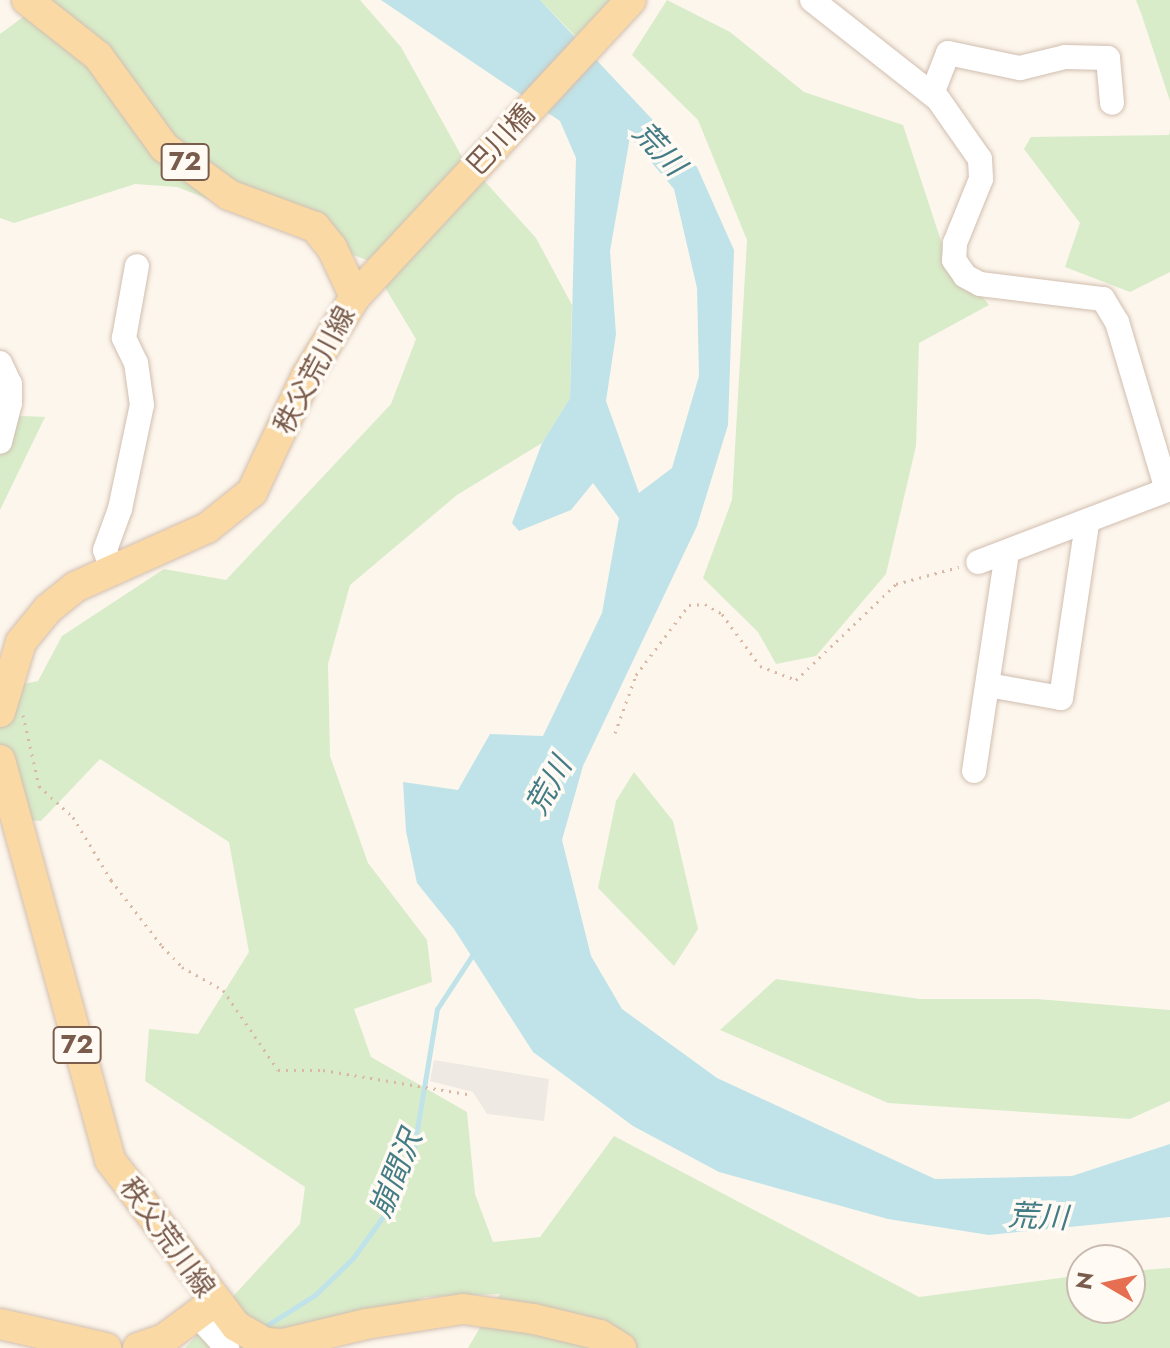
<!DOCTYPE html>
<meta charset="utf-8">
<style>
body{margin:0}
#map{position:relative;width:1170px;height:1348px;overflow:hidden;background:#fdf6ec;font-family:Jost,"Noto Sans JP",sans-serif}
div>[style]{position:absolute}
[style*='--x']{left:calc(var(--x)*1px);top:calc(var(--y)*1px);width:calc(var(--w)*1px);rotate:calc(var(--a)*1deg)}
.industrial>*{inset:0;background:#efe9e4}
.green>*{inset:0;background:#d8ecc9}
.water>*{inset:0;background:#bfe3e8}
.stream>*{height:5px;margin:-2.5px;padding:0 2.5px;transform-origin:2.5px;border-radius:2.5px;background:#bfe3e8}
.path>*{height:3px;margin-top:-1.5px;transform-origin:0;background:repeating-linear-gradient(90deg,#d9b8a5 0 2px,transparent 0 8px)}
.roads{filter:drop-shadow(0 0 2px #d1beb0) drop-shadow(0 0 2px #d1beb0)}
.minor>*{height:24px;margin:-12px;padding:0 12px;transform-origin:12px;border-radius:12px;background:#fff}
.major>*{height:30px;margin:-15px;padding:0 15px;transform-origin:15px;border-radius:15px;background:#fbd9a5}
span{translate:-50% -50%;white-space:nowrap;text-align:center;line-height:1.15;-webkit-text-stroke:7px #fffaf3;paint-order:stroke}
.shield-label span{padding:2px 6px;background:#fffaf3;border:2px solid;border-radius:6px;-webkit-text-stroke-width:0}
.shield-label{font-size:26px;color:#7a5c4d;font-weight:700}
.street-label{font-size:28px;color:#7a5c4d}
.water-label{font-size:30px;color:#437c86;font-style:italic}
.north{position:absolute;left:1066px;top:1244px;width:80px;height:80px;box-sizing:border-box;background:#fffaf3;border:2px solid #cabbb1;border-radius:50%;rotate:279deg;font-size:22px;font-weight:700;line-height:32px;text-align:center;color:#7a5c4d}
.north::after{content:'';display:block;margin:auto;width:28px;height:36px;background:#e76f51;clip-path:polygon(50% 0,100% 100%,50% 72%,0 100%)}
</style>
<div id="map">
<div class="industrial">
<i style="clip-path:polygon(434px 1060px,549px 1079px,544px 1121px,487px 1114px,473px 1092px,430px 1081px)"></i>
</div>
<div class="green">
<i style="clip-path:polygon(46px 0,360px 0,401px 47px,461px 155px,536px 238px,572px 305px,570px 398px,542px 443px,457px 495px,350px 585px,328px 664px,330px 756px,368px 863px,427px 940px,432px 982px,354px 1009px,371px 1057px,467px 1112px,475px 1194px,493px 1242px,540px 1237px,614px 1136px,919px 1297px,1082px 1275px,1082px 1308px,1130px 1308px,1130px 1271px,1170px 1268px,1170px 1348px,468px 1348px,500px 1294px,425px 1297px,310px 1348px,185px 1348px,300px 1224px,305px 1187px,145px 1081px,149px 1029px,198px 1034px,249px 952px,229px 842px,100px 759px,41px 821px,0 818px,0 689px,38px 681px,62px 636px,164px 569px,226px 580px,391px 404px,416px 339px,369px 261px,177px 187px,135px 184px,14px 223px,0 218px,0 34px)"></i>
<i style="clip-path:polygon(540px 0,610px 0,576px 37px)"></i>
<i style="clip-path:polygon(667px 0,730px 32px,804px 92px,903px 125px,943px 247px,989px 305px,919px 343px,916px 446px,886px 574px,816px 656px,776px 664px,758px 632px,703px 578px,732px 500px,747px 240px,698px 120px,632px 55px)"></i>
<i style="clip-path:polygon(1136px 0,1170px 0,1170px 101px,1142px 16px)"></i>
<i style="clip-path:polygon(1170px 130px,1170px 272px,1130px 292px,1065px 267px,1080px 223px,1024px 149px,1031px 137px,1169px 135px)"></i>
<i style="clip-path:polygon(0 415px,45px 417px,0 510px)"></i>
<i style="clip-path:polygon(634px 772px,673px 821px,698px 929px,674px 966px,598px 888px,616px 801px)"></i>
<i style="clip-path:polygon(776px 979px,920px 999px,1037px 999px,1170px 1010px,1170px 1101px,1130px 1119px,888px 1103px,720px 1030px)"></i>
</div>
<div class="water">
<i style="clip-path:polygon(evenodd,381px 0,540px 0,697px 167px,734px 250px,728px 425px,697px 526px,583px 766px,562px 840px,591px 956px,622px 1009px,717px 1078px,935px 1179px,1072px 1176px,1170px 1144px,1170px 1217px,989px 1235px,888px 1219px,719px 1172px,633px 1126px,533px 1052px,454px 929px,417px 883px,406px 831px,403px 782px,458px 790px,490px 734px,543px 736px,602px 613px,619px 518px,593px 483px,571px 510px,519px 531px,512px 523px,542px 443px,570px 398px,576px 158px,560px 121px,381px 0,630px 137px,674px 189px,697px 288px,699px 376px,672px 468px,639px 493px,606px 401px,616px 334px,610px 251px,630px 137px)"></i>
</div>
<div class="stream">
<i style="--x:261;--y:1329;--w:64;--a:-32.2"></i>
<i style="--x:315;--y:1295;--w:53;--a:-44.2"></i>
<i style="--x:353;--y:1258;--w:58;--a:-54.1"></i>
<i style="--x:387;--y:1211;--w:69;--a:-66.8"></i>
<i style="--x:414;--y:1148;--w:141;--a:-80.6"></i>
<i style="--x:437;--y:1009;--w:69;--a:-56.8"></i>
</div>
<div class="path">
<i style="--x:23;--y:715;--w:73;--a:77.3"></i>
<i style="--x:39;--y:786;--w:46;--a:42.4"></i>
<i style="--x:73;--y:817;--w:74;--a:58.9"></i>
<i style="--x:111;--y:880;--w:83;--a:52.3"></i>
<i style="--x:162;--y:946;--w:29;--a:46"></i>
<i style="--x:182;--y:967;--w:47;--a:29.3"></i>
<i style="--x:223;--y:990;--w:97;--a:55.5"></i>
<i style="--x:278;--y:1070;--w:45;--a:0"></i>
<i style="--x:323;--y:1070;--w:152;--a:9.5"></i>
<i style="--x:615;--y:733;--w:62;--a:-70.1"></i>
<i style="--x:636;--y:675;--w:88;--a:-52.9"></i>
<i style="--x:689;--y:605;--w:16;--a:-4"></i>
<i style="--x:705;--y:604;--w:20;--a:30"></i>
<i style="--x:722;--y:614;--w:64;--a:53.8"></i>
<i style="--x:760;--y:666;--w:39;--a:21"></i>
<i style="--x:796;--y:680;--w:139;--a:-43.8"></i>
<i style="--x:896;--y:584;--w:65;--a:-15.1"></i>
</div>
<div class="roads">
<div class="minor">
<i style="--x:812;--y:0;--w:160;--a:38.2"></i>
<i style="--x:938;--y:99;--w:73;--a:55"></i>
<i style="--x:980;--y:159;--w:20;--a:87"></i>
<i style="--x:981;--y:179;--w:69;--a:112.1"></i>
<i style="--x:955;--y:243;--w:17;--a:93"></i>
<i style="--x:954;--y:260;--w:19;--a:55"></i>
<i style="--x:965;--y:276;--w:17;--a:28"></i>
<i style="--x:980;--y:284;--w:124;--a:7"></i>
<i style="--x:1103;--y:299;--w:27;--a:59"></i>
<i style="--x:1117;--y:322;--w:175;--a:73.4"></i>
<i style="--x:1167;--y:490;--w:202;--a:159.1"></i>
<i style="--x:932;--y:94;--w:44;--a:-68.7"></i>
<i style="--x:948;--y:53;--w:74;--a:11.8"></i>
<i style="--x:1020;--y:68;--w:46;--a:-13.7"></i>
<i style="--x:1065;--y:57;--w:43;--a:1.3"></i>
<i style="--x:1108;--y:58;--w:45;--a:84.9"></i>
<i style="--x:0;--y:363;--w:23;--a:65"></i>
<i style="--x:10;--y:384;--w:19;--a:90"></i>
<i style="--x:10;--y:403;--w:40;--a:104.4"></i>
<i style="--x:112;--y:571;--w:22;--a:-108"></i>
<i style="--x:105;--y:550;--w:44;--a:-69.9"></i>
<i style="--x:120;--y:509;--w:106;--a:-78.1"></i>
<i style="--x:142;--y:405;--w:42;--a:-98.1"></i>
<i style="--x:136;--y:363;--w:28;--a:-116"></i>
<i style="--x:124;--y:338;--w:73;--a:-79.8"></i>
<i style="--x:988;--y:685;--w:74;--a:10.1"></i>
<i style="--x:1061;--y:698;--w:176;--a:-81.5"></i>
<i style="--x:974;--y:771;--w:221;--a:-81.4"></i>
<i style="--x:197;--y:1315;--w:45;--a:47.7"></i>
</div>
<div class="major">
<i style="--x:27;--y:0;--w:90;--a:38.3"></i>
<i style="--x:98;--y:56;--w:112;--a:54"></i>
<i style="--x:164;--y:147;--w:81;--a:36.4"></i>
<i style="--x:229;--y:195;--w:92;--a:20.4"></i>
<i style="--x:315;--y:227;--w:27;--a:51"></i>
<i style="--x:332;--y:248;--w:54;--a:64.9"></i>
<i style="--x:0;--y:712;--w:73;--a:-73.3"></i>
<i style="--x:21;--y:642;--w:43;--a:-50.7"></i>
<i style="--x:48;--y:609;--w:35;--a:-39"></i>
<i style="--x:75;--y:587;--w:145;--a:-24.1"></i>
<i style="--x:207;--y:528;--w:58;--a:-38.7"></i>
<i style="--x:252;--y:492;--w:127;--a:-64.8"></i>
<i style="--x:306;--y:377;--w:94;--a:-58.5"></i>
<i style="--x:355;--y:297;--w:405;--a:-47.1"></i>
<i style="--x:0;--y:760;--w:415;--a:74.6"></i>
<i style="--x:110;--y:1160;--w:208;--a:52.8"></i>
<i style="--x:236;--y:1326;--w:34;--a:30"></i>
<i style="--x:265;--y:1343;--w:18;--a:3"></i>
<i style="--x:283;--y:1344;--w:85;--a:-13.5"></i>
<i style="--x:366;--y:1324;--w:98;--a:-8.8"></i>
<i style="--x:463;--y:1309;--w:72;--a:8"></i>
<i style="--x:534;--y:1319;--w:68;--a:13.6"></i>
<i style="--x:600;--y:1335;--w:25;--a:32"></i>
<i style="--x:0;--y:1324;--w:109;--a:12.8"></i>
<i style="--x:138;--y:1348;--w:28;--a:-19"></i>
<i style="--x:164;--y:1339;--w:62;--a:-36.5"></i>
</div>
</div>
<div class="shield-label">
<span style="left:185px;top:162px">72</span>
<span style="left:77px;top:1045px">72</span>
</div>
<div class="street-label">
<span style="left:501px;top:140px;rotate:-47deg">巴川橋</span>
<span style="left:315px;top:370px;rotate:-62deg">秩父荒川線</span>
<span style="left:167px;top:1238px;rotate:54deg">秩父荒川線</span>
</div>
<div class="water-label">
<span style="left:659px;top:149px;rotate:47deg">荒川</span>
<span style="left:549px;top:786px;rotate:-61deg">荒川</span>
<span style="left:396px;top:1174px;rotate:-68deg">崩間沢</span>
<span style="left:1038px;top:1217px;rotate:3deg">荒川</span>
</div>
<div class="north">N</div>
</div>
